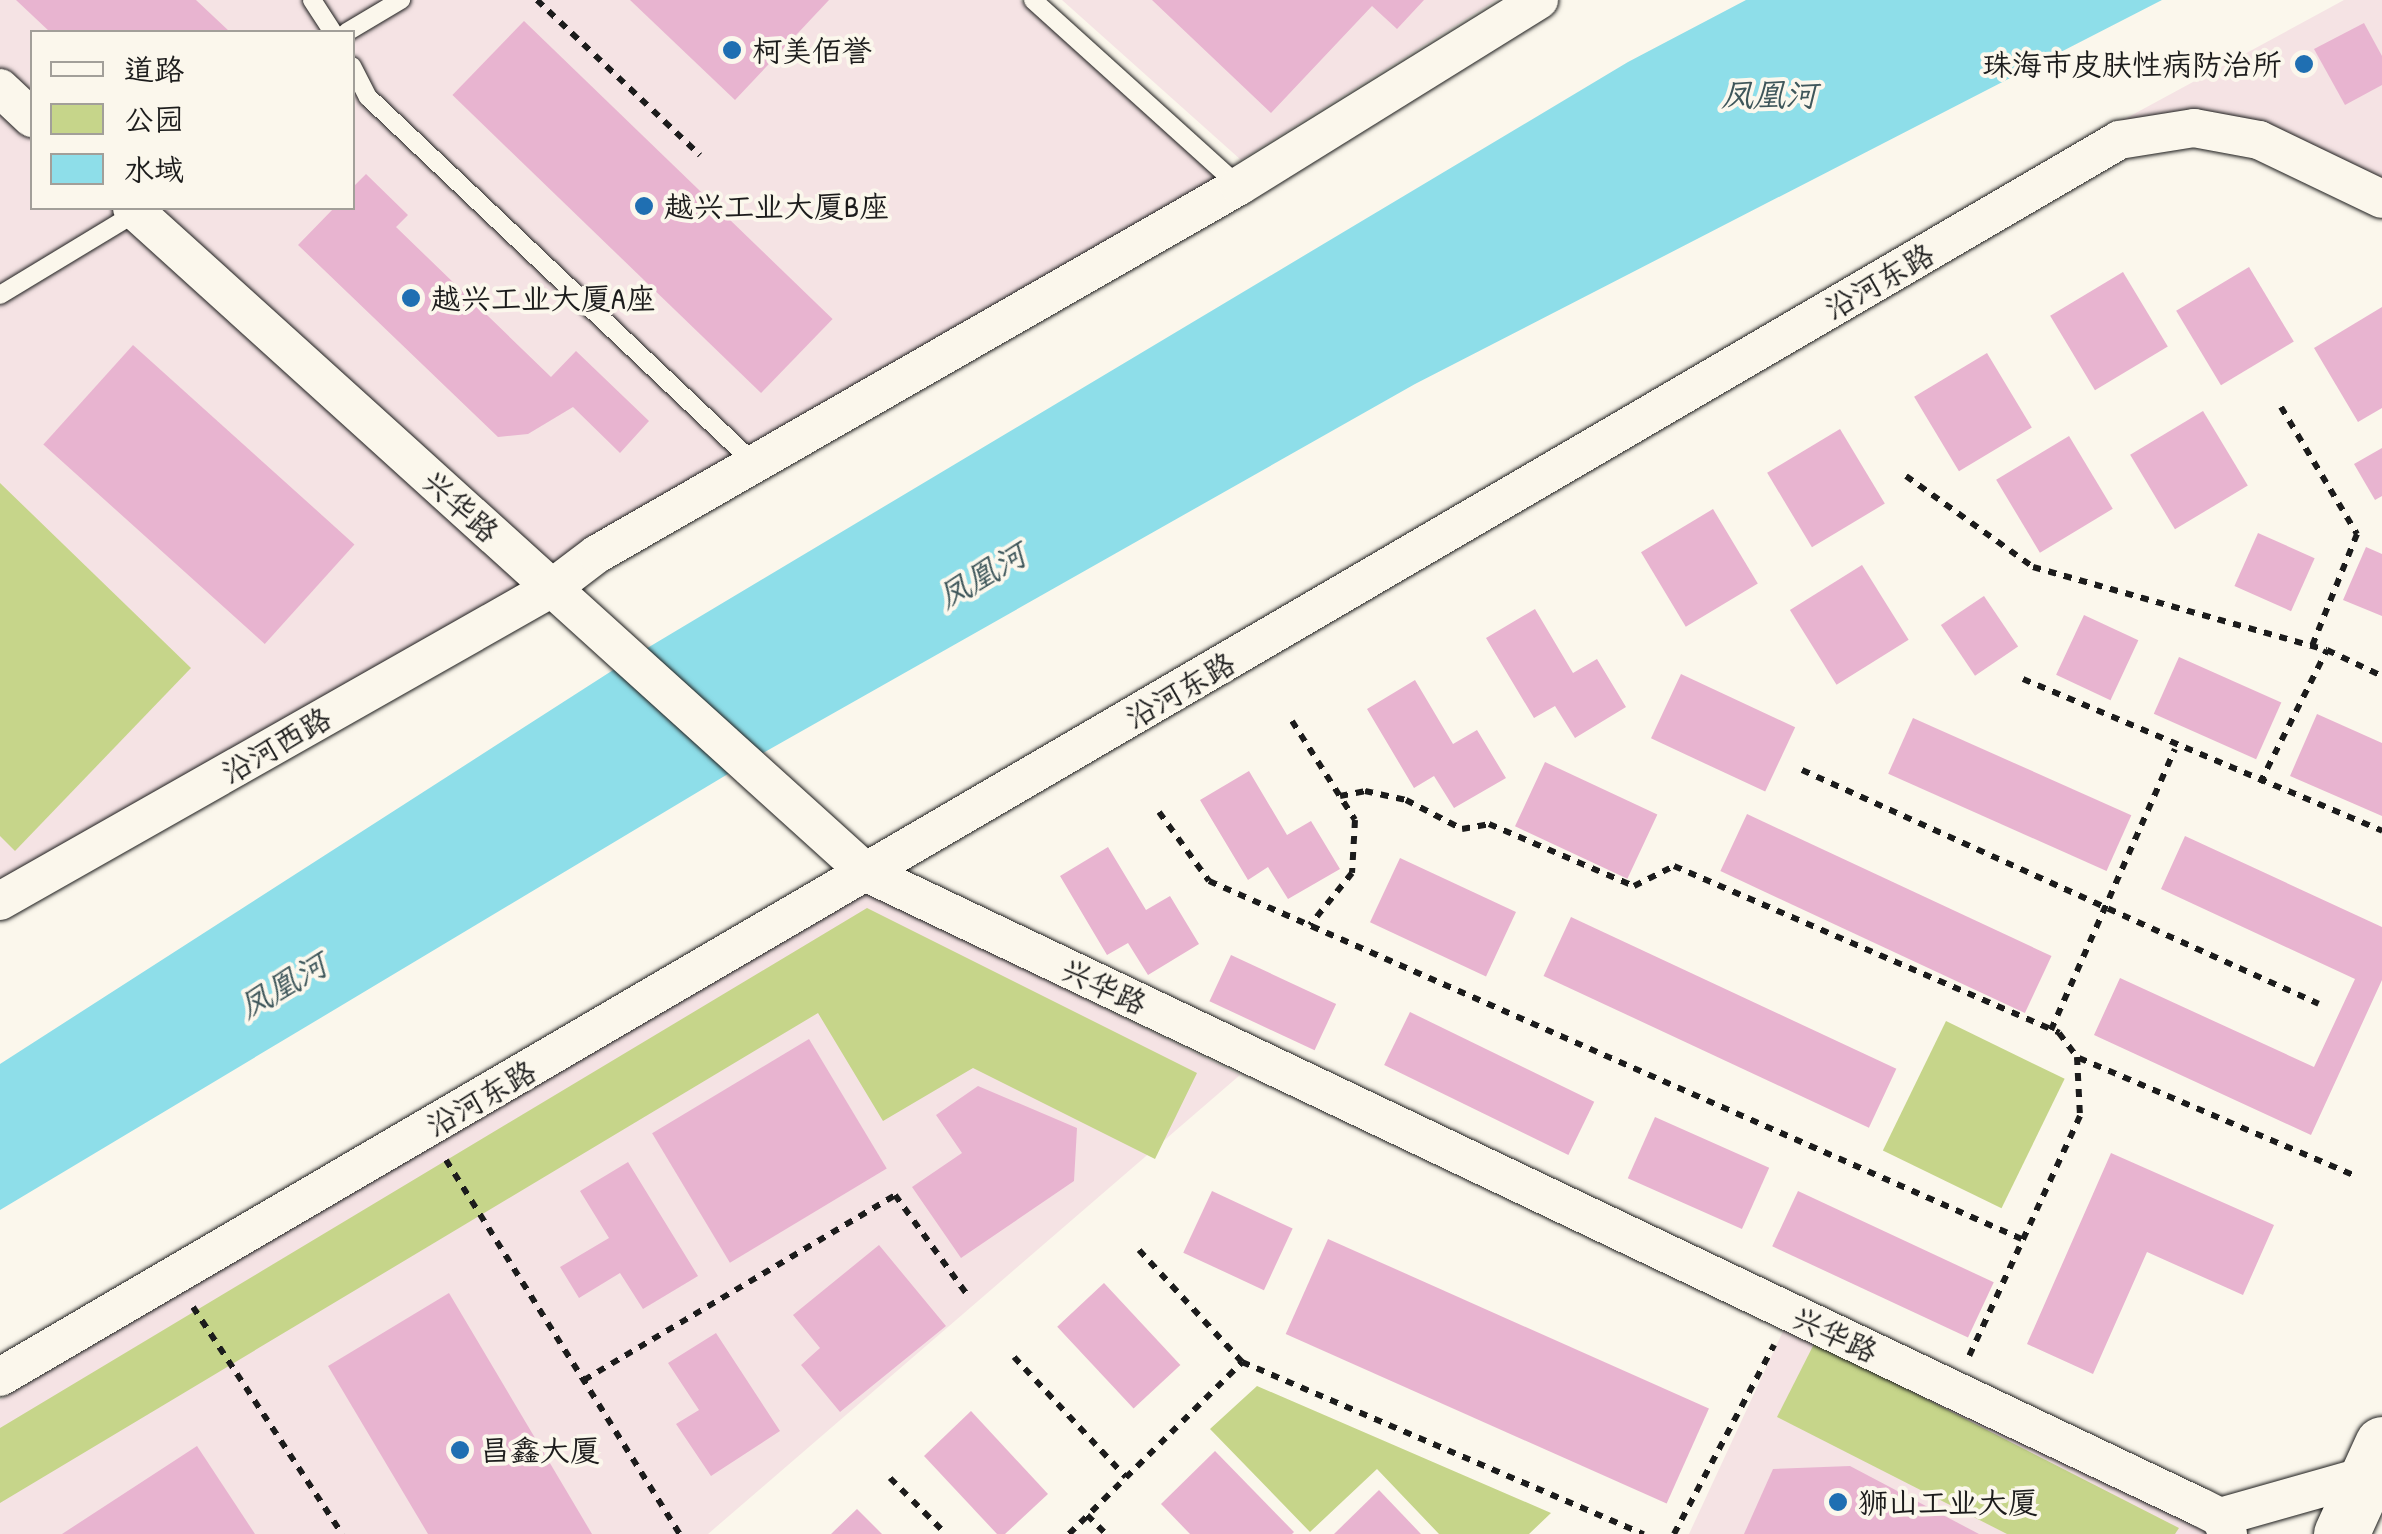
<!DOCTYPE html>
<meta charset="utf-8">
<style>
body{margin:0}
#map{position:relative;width:2382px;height:1534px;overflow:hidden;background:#fbf7ec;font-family:"Patrick Hand","LXGW WenKai TC",sans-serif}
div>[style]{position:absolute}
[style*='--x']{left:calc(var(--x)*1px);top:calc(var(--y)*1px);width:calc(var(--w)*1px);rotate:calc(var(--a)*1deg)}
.built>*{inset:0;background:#f5e3e4}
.green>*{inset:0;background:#c6d58a;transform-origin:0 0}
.water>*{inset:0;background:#8edee9}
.building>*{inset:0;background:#e8b4d0;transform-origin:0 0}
.path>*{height:6px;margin-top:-3px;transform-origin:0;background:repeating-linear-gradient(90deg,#1c1c1c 0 8px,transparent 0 16px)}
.roads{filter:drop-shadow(0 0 2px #1c1c1c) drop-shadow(0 0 2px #1c1c1c)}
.service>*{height:18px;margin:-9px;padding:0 9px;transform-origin:9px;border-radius:9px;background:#fbf7ec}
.minor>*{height:38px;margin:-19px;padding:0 19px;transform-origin:19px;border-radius:19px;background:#fbf7ec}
.primary>*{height:55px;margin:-27.5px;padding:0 27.5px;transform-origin:27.5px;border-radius:27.5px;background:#fbf7ec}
.dots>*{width:28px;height:28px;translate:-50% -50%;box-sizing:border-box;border:5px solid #fbf7ec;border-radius:50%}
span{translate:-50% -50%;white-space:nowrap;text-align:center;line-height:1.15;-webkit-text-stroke:8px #fbf7ec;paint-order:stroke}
.poi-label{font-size:30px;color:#1c1c1c}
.left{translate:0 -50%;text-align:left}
.right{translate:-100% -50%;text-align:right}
.street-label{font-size:30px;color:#1c1c1c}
.water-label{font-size:32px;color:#3e565a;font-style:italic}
.legend{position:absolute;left:30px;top:30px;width:325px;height:180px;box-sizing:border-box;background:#fbf7ec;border:2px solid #a29f99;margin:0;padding:12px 18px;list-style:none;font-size:30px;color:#1c1c1c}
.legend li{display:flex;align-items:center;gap:20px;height:50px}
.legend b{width:50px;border:2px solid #a29f99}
</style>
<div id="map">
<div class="built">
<i style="clip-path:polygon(evenodd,0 0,1020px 0,1219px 180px,0 887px,0 0,32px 32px,352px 32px,352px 208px,32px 208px,32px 32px)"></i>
<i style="clip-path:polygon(1062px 0,1496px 0,1241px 160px)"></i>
<i style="clip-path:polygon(2344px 0,2382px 0,2382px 186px,2263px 129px,2097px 134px)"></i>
<i style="clip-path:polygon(865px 890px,1240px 1075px,708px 1534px,0 1534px,0 1400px)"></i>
<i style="clip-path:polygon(1791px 1314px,2228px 1534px,1689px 1534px)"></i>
</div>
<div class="green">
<i style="clip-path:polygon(0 483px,191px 668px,15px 851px,0 836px)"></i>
<i style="clip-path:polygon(867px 908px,1197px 1073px,1155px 1159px,973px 1068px,883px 1121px,818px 1013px,0 1503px,0 1428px)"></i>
<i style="left:1946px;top:1021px;width:132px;height:144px;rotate:26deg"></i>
<i style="clip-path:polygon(1815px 1342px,2179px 1528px,2175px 1534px,2007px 1534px,1777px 1417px)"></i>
<i style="clip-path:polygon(1257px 1386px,1551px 1513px,1529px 1534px,1439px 1534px,1377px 1469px,1310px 1532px,1210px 1429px)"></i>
</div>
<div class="water">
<i style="clip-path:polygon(1746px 0,2162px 0,1415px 384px,763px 753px,0 1210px,0 1064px,649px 647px,1628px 62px)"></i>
</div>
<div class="building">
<i style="clip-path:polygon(16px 0,196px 0,230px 32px,50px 32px)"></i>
<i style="clip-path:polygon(630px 0,829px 0,735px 100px)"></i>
<i style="clip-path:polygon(1152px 0,1424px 0,1397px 29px,1372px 6px,1271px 113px)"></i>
<i style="left:524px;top:21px;width:429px;height:103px;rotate:44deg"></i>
<i style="clip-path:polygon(2364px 23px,2382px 56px,2382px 85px,2345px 105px,2314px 49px)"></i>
<i style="clip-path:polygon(366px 174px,408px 215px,396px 227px,551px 377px,576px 351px,649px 421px,620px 453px,573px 407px,528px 434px,498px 437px,298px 245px,334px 208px,352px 208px,352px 188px)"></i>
<i style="left:2249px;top:267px;width:87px;height:85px;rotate:59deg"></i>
<i style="left:2123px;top:272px;width:87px;height:85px;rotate:59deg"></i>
<i style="clip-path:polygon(2382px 307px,2382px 408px,2358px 422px,2314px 348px)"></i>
<i style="left:133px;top:345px;width:298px;height:134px;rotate:42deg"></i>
<i style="left:1987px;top:353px;width:87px;height:85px;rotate:59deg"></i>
<i style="left:2203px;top:411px;width:87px;height:85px;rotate:59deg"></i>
<i style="left:1840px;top:429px;width:87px;height:85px;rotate:59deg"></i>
<i style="left:2069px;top:436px;width:85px;height:85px;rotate:59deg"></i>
<i style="clip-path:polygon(2382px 448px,2382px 496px,2375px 500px,2354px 464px)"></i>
<i style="left:1713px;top:509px;width:87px;height:84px;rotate:59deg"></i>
<i style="left:2258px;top:533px;width:62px;height:58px;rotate:24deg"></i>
<i style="clip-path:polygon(2366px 547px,2382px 554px,2382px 616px,2343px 600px)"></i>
<i style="left:1862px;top:565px;width:88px;height:85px;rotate:58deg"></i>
<i style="left:1984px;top:596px;width:61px;height:52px;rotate:56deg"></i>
<i style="clip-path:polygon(1535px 609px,1573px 673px,1597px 659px,1626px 707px,1575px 738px,1555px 706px,1534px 718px,1486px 638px)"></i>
<i style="left:2084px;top:615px;width:60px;height:66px;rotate:25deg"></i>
<i style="left:2179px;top:657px;width:112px;height:62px;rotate:24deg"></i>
<i style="left:1681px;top:674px;width:126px;height:71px;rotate:25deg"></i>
<i style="clip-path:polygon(1415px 680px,1453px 744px,1477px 730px,1506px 778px,1454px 808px,1434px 776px,1414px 788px,1367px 709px)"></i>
<i style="clip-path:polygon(2317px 714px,2382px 743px,2382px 816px,2290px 776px)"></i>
<i style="left:1913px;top:718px;width:239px;height:61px;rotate:24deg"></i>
<i style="left:1545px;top:762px;width:124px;height:71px;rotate:25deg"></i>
<i style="clip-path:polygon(1249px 771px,1287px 835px,1311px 821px,1340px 869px,1288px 899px,1268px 867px,1248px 880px,1200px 800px)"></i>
<i style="left:1747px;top:814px;width:336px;height:63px;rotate:25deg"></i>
<i style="clip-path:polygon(2185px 836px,2382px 927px,2382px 980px,2311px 1135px,2094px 1035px,2120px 978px,2314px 1067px,2355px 979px,2161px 889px)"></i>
<i style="clip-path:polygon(1108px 847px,1146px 910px,1170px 896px,1199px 944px,1148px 975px,1128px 943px,1107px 955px,1060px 876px)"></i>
<i style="left:1400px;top:858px;width:128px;height:71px;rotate:25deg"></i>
<i style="left:1571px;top:917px;width:359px;height:65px;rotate:25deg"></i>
<i style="left:1231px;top:955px;width:116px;height:51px;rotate:25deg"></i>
<i style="left:1410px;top:1012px;width:205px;height:59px;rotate:26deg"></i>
<i style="left:809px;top:1039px;width:151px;height:183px;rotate:59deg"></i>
<i style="clip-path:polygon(978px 1086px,1077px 1128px,1074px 1181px,961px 1258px,912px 1187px,962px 1153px,936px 1115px)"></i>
<i style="left:1655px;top:1117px;width:125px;height:67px;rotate:24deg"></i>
<i style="clip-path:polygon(2111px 1153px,2274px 1225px,2243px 1295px,2147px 1252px,2093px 1374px,2027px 1344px)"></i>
<i style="clip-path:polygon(628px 1162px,698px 1276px,643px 1309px,620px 1273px,579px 1298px,560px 1267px,609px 1238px,580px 1191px)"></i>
<i style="left:1212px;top:1191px;width:89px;height:68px;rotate:25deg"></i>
<i style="left:1798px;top:1191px;width:216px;height:61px;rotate:25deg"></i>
<i style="left:1328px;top:1239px;width:417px;height:104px;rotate:24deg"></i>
<i style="clip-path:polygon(879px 1245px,946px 1326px,840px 1412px,801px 1365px,820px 1348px,793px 1315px)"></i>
<i style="left:1104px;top:1283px;width:112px;height:64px;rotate:47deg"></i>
<i style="clip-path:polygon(449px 1293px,592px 1534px,428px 1534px,328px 1366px)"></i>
<i style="clip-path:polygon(716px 1333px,780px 1431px,711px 1476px,676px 1424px,699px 1410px,668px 1363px)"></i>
<i style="clip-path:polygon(971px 1411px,1048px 1494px,1005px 1534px,997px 1534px,924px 1456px)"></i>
<i style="clip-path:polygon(197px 1446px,255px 1534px,62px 1534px)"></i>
<i style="clip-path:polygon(1215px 1451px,1294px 1532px,1292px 1534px,1190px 1534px,1161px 1504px)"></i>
<i style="clip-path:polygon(1850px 1466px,1979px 1534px,1744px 1534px,1773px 1469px)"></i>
<i style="clip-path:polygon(1379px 1490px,1421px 1534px,1334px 1534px)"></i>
<i style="clip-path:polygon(857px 1509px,882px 1534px,831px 1534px)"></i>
</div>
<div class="path">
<i style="--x:537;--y:0;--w:225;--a:43.6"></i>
<i style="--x:2281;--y:407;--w:148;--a:59.1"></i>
<i style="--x:2357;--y:534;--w:121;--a:111.9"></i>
<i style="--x:1906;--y:476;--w:156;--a:35.6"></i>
<i style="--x:2033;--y:567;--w:305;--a:15.8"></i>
<i style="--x:2327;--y:650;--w:61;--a:25.3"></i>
<i style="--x:2023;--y:679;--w:390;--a:22.9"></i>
<i style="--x:1292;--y:721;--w:117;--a:57.5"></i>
<i style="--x:1355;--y:820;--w:53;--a:93.2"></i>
<i style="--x:1352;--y:873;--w:67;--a:128.9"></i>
<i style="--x:1802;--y:770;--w:567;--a:24.35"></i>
<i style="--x:2260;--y:783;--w:149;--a:-63.3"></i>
<i style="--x:1340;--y:796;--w:25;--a:-11"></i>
<i style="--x:1365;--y:791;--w:42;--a:12.4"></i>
<i style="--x:1406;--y:800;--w:63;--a:27.4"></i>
<i style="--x:1462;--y:829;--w:27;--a:-10"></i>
<i style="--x:1489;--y:824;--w:158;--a:23.2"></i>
<i style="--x:1634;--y:886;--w:45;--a:-26.6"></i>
<i style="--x:1674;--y:866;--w:420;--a:23.4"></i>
<i style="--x:2059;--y:1033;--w:30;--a:53"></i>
<i style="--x:2077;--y:1057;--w:59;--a:87.1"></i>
<i style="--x:2080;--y:1116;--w:264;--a:114.8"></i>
<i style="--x:1159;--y:812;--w:85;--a:54.1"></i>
<i style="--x:1209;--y:881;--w:888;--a:23.77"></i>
<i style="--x:2051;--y:1030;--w:307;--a:-66.2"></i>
<i style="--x:2079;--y:1058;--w:300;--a:23.1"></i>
<i style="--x:446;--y:1160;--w:441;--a:58"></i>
<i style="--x:1139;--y:1250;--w:152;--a:47.4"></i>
<i style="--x:193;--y:1307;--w:272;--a:56.7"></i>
<i style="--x:1014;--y:1357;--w:164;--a:47"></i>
<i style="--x:584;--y:1380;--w:362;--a:-30.7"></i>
<i style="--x:895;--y:1195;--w:125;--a:54.1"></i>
<i style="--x:890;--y:1478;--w:79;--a:45"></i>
<i style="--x:1087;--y:1515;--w:27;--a:45"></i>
<i style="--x:1069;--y:1534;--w:244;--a:-44.8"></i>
<i style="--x:1242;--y:1362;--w:437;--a:23.2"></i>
<i style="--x:1674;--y:1534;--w:214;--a:-62.1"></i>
</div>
<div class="roads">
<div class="service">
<i style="--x:312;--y:0;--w:38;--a:57"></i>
<i style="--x:1033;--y:0;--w:278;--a:42.1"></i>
<i style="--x:347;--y:32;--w:63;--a:-30.7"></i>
<i style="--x:352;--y:66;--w:35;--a:63"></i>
<i style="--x:368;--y:97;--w:533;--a:43.48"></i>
<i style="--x:0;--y:295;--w:160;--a:-31.2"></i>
</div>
<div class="minor">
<i style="--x:0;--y:88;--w:44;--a:43.2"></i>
<i style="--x:132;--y:208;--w:991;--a:42.14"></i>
<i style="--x:867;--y:873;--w:1476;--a:25.44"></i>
<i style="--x:2200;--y:1507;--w:22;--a:27"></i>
<i style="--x:2220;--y:1517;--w:19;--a:65"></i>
<i style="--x:0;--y:901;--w:635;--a:-29.55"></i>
<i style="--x:552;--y:588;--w:56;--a:-37.1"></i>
<i style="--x:597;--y:554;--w:740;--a:-29.82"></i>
<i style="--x:1239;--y:186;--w:353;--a:-31.8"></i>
<i style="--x:0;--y:1377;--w:2454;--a:-30.27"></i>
<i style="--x:2119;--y:140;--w:76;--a:-9.1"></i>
<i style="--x:2194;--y:128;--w:66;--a:10.5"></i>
<i style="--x:2259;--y:140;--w:136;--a:25.6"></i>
<i style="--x:2220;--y:1517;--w:154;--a:-15.8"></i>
</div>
<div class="primary">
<i style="--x:2341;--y:1534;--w:99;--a:-65.5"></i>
</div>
</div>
<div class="dots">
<i style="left:732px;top:50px;background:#1f6fb2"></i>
<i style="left:2304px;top:64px;background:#1f6fb2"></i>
<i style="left:644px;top:206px;background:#1f6fb2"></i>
<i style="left:411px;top:298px;background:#1f6fb2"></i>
<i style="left:460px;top:1450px;background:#1f6fb2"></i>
<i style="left:1838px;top:1502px;background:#1f6fb2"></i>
</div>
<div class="poi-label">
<span class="left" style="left:752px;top:50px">柯美佰誉</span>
<span class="right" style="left:2282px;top:64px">珠海市皮肤性病防治所</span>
<span class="left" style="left:664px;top:206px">越兴工业大厦B座</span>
<span class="left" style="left:431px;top:298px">越兴工业大厦A座</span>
<span class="left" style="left:480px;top:1450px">昌鑫大厦</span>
<span class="left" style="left:1858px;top:1502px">狮山工业大厦</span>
</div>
<div class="street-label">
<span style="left:1879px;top:281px;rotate:-30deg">沿河东路</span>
<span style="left:461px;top:506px;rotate:42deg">兴华路</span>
<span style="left:1180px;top:690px;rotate:-30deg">沿河东路</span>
<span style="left:276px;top:745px;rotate:-30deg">沿河西路</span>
<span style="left:1104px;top:986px;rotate:25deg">兴华路</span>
<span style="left:481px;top:1098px;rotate:-30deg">沿河东路</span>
<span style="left:1835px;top:1334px;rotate:25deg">兴华路</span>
</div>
<div class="water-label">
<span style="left:1769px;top:95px">凤凰河</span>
<span style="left:982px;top:576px;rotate:-30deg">凤凰河</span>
<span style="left:283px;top:986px;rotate:-30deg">凤凰河</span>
</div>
<ul class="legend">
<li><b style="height:12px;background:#fbf7ec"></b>道路</li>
<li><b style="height:28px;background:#c6d58a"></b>公园</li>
<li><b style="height:28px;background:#8edee9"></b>水域</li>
</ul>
</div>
